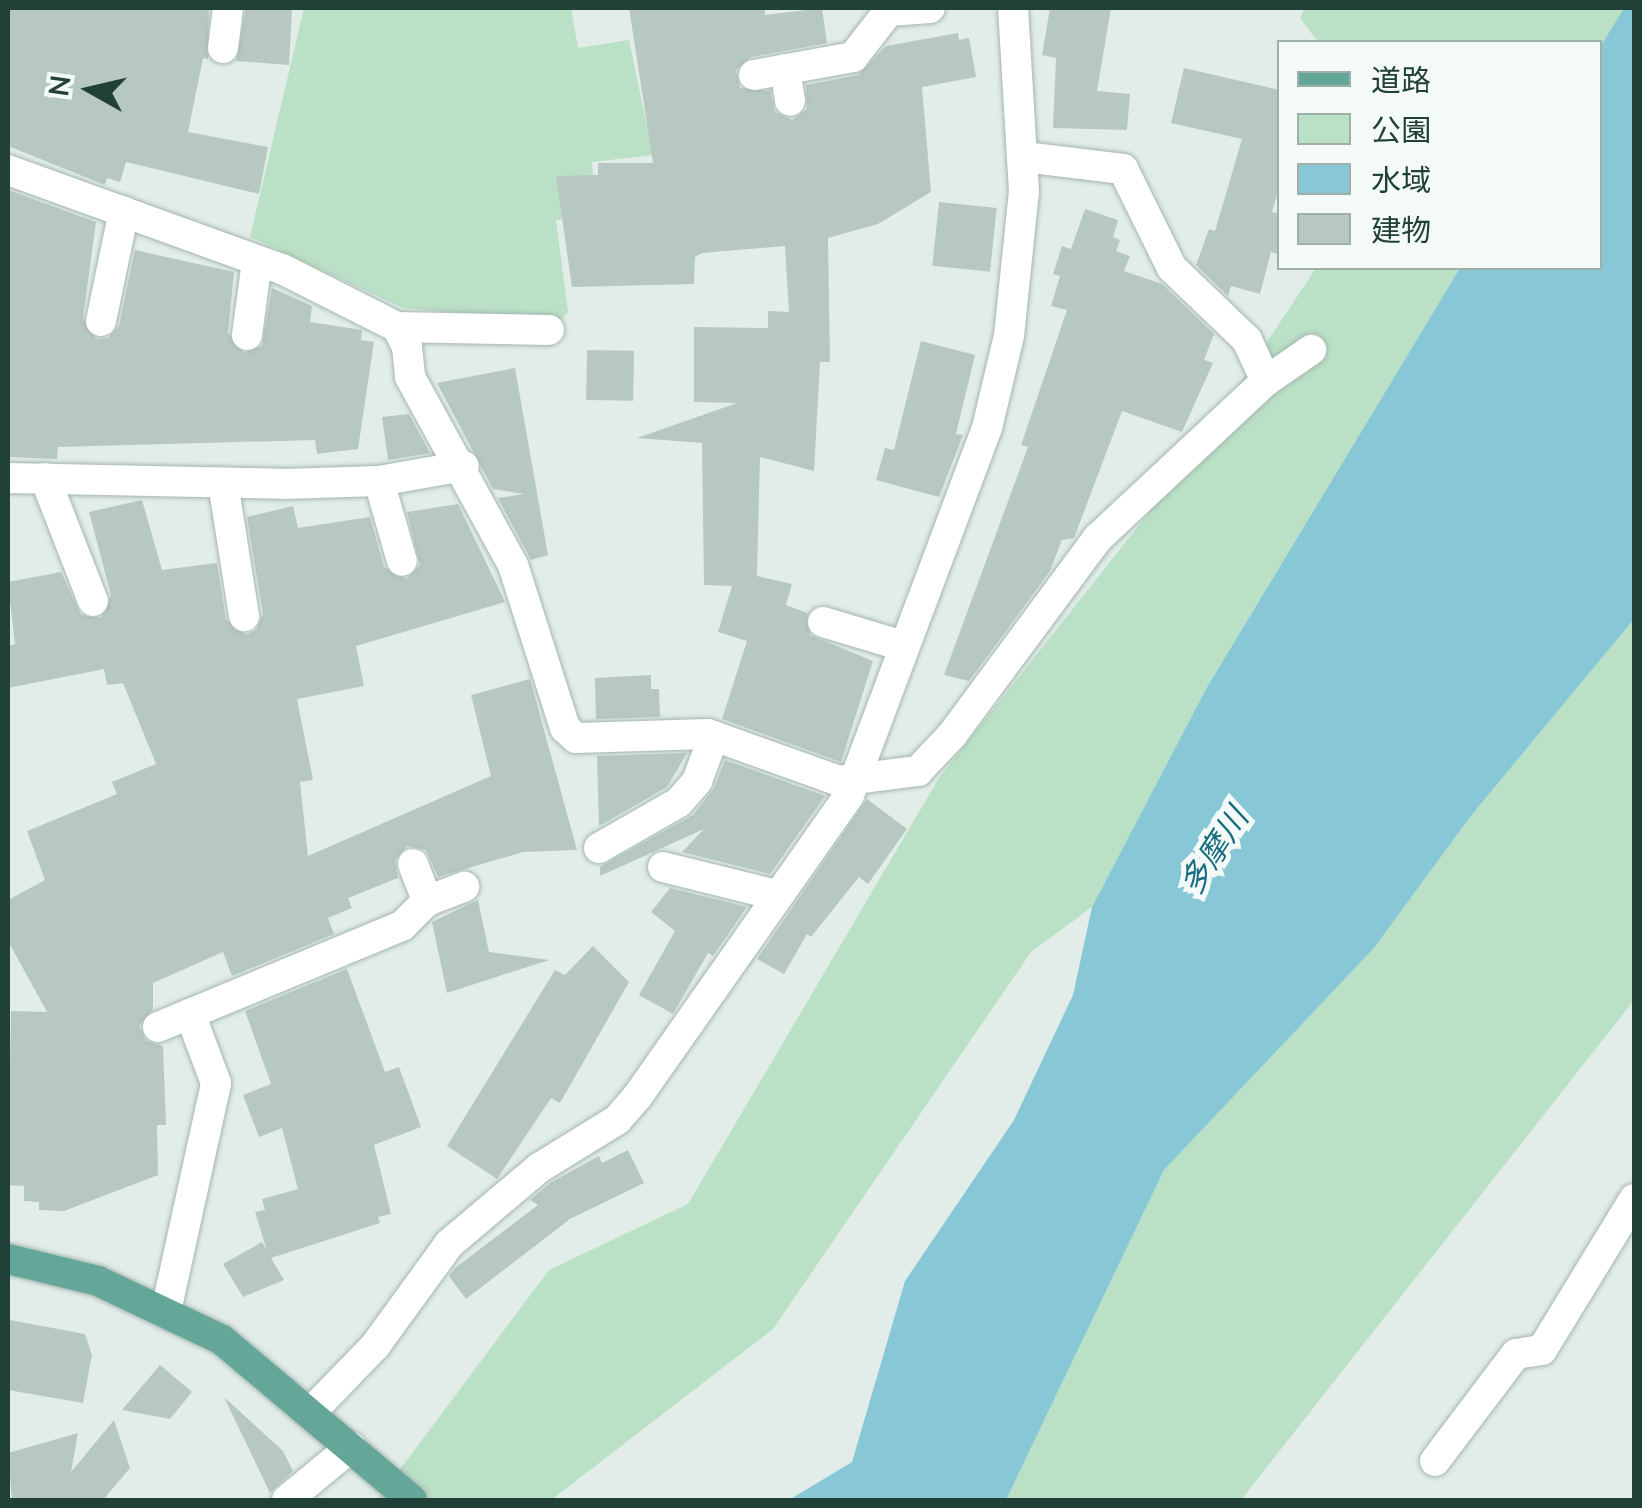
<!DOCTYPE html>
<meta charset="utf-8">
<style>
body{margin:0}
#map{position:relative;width:1642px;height:1508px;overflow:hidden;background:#e2ede9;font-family:"Nunito Sans","Noto Sans JP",sans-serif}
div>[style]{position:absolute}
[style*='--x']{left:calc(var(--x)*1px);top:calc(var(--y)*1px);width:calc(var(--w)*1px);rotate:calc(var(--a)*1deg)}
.green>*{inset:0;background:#bae0c5}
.water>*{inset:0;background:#87c7d6}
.building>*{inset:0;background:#b7c8c2;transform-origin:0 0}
.roads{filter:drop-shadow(0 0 2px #a4b6b0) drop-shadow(0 0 2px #a4b6b0)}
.minor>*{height:30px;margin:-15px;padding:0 15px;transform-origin:15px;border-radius:15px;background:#fff}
.major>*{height:30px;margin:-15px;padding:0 15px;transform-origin:15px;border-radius:15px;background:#64a697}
span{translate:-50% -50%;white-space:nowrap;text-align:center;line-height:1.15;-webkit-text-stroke:10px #f3faf7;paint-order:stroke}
.water-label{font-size:32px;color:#176c80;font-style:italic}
.frame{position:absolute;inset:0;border:10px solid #214038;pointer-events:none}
.legend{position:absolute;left:1277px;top:40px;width:325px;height:230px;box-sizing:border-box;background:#f3faf7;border:2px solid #9fb0ab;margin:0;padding:12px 18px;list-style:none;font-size:30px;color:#214038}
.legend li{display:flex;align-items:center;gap:20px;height:50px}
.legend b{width:50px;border:2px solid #9fb0ab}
.north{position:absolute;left:40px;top:40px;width:100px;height:100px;-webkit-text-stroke:8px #f3faf7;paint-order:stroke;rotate:278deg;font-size:28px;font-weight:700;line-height:40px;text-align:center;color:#214038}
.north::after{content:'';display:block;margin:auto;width:35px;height:45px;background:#214038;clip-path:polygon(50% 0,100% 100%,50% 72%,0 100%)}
</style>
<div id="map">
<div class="green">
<i style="clip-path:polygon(304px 8px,571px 8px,578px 48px,629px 40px,653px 155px,592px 162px,596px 215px,556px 220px,568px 312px,559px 321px,403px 308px,250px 237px)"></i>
<i style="clip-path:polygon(1305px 8px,1624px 8px,1600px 47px,1318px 42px,1300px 18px)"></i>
<i style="clip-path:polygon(1316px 268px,1460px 268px,1206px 689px,1092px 907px,1031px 952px,773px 1329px,551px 1500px,377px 1500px,549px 1270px,688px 1204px,939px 778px,1181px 472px)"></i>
<i style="clip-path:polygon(1634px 619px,1634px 1000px,1241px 1500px,1006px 1500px,1164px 1170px,1374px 948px,1470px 817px)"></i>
</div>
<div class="water">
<i style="clip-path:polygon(1624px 8px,1634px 8px,1634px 619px,1470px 817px,1374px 948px,1164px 1170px,1006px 1500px,789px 1500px,852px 1462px,905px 1281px,1014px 1120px,1073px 995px,1092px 907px,1206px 689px,1460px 268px,1600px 268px,1600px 47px)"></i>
</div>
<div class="building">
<i style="clip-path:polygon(8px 8px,209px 8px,208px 59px,203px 58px,188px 132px,268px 147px,259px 194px,126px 162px,120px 182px,107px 178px,105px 185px,8px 146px)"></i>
<i style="clip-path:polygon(246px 8px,292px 10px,289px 65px,236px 61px)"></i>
<i style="clip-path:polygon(629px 8px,765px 8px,765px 15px,822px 8px,827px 43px,751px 57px,736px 70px,740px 88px,770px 91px,775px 112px,792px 120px,807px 109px,806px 85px,858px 75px,886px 46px,958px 33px,959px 40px,969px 38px,976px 77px,922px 87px,931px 192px,878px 224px,828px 238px,830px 362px,820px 362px,814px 471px,760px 457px,757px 576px,792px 584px,786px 605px,807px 613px,810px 635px,873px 661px,841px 762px,722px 719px,747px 641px,718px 632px,732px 586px,704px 585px,702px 443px,637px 438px,737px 403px,694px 402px,694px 327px,768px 328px,768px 311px,789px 312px,785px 246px,702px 253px,695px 257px,694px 284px,572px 287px,556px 176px,598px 175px,598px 163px,653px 163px)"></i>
<i style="clip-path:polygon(1050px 8px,1111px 8px,1097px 91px,1130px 94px,1127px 130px,1053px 128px,1056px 58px,1042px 55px)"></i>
<i style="clip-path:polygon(1184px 68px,1280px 90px,1280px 184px,1272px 212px,1280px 214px,1280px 255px,1271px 252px,1260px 294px,1231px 286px,1228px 296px,1196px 265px,1209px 229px,1215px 231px,1242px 139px,1171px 123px)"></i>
<i style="clip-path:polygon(8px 190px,96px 222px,83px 318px,96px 339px,108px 338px,119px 326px,135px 250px,234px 272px,228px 333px,244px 353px,262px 346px,272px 288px,312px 306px,310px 322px,362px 330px,361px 340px,374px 342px,358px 449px,317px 454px,315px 440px,58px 447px,57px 459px,8px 457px)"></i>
<i style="left:939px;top:202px;width:58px;height:64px;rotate:6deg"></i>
<i style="clip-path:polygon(1085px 209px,1118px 220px,1113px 237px,1120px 240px,1116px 251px,1130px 256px,1124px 271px,1162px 284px,1214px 334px,1204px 360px,1213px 363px,1182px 432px,1122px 411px,1074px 538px,1062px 540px,1050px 571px,969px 681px,944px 675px,1028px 447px,1021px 445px,1067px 310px,1051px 306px,1060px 276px,1053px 274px,1062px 246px,1071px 249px)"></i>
<i style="clip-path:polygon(921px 341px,975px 355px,956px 434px,963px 435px,939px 497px,876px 480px,885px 448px,894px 450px)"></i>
<i style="left:587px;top:350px;width:47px;height:50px;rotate:1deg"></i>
<i style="clip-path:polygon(515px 368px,548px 555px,531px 560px,498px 498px,524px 494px,493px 489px,437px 383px)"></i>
<i style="clip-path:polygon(409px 414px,430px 453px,388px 460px,382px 417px)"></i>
<i style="clip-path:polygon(142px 500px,162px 570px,217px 563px,226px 620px,246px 635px,256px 630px,263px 614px,247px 517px,293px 506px,298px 528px,370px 517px,384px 567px,406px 579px,420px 565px,407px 512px,458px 504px,505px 602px,356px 646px,364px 686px,297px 699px,313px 780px,300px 782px,308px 856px,491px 776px,471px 695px,530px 679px,577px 850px,523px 852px,438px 877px,426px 850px,407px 846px,395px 860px,398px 878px,348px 898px,352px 908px,328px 918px,334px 934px,232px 976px,223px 952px,153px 983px,153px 1009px,139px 1026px,146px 1041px,163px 1046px,166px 1125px,157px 1125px,158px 1175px,64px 1211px,39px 1210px,39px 1202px,24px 1201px,24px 1186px,8px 1185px,11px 1011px,47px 1012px,8px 941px,8px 900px,45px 880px,27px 831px,117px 794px,112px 782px,156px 764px,123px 683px,107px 685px,104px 669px,8px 688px,8px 646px,15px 644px,8px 582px,61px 572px,81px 615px,101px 618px,111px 595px,89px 512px)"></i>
<i style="clip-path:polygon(651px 675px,651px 689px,659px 689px,660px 717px,596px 719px,595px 678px)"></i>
<i style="clip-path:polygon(687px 753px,667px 787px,599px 826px,597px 756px)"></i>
<i style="clip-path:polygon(725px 760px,825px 796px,770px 874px,682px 852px,704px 829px,600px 876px,600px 867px,693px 815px,714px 788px)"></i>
<i style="clip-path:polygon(867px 799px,907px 829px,868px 884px,859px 877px,811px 937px,807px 934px,784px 974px,757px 959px)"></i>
<i style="clip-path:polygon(670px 888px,747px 907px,713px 956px,708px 953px,673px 1014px,639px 995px,675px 931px,651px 912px)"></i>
<i style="clip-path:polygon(478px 900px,489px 952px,549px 960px,447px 993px,432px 922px)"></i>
<i style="clip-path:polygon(593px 946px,629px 982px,560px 1103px,551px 1098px,497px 1179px,447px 1146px,555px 970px,565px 975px)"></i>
<i style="clip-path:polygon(347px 969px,385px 1072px,399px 1067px,421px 1127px,374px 1145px,391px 1214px,378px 1217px,380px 1223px,271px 1258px,284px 1280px,243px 1297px,223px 1264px,262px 1242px,267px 1251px,255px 1212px,265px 1210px,262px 1199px,298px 1189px,282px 1128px,259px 1137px,243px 1095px,271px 1084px,245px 1011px)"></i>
<i style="clip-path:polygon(628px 1150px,644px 1183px,570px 1219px,466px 1299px,449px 1276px,455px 1268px,538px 1205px,530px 1200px,550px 1183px,599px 1156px,602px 1163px)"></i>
<i style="clip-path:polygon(10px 1320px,85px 1334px,92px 1355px,83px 1403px,8px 1390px)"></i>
<i style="clip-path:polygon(160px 1365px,192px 1392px,170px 1419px,122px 1410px)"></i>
<i style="clip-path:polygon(224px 1397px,283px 1451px,293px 1471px,270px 1493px)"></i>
<i style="clip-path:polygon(114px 1420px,130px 1468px,103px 1500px,12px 1500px,8px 1453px,78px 1433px,71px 1472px)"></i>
</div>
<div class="roads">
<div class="minor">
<i style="--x:223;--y:48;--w:40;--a:-82.9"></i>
<i style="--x:785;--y:69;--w:32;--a:81"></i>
<i style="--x:754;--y:75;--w:101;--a:-10.3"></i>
<i style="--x:853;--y:57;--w:58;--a:-52"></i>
<i style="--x:889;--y:11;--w:41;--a:-4.2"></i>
<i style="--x:1024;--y:157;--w:100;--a:6.9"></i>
<i style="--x:1123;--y:169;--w:110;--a:63.7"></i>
<i style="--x:1172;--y:268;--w:104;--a:43.8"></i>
<i style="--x:1247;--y:340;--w:45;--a:65.1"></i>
<i style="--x:8;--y:170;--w:291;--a:19.9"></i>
<i style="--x:282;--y:269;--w:129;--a:26.8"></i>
<i style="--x:397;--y:327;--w:22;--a:63"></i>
<i style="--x:407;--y:347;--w:30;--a:84"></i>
<i style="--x:410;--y:377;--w:214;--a:61.3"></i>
<i style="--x:513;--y:565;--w:171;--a:72.3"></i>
<i style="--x:565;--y:728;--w:15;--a:42"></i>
<i style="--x:576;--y:738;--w:132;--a:-1.7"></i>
<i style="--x:708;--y:734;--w:139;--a:19.7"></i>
<i style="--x:839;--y:781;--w:80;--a:-7.2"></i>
<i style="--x:918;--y:771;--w:50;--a:-46.6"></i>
<i style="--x:952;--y:735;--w:245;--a:-53.5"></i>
<i style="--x:1098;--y:538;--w:230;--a:-43.1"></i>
<i style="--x:1266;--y:381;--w:55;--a:-34.6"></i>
<i style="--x:101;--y:321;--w:112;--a:-78.2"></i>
<i style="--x:397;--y:327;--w:152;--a:1.1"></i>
<i style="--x:247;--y:335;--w:75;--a:-82.3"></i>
<i style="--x:8;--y:478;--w:276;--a:1.2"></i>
<i style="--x:284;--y:484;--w:95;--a:-1.8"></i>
<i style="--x:379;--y:481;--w:86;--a:-10"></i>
<i style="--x:45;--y:478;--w:132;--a:68.7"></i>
<i style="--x:379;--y:481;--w:83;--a:74"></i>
<i style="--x:223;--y:483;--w:135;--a:81"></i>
<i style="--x:823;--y:622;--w:84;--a:16.7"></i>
<i style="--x:599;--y:848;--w:92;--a:-29.9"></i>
<i style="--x:679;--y:802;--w:28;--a:-49"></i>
<i style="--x:697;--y:781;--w:48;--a:-69.3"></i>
<i style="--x:413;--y:864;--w:40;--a:69"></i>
<i style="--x:663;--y:867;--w:116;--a:13.9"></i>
<i style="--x:158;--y:1027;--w:264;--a:-22.5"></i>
<i style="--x:402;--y:926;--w:35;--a:-45"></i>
<i style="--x:427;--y:901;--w:40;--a:-21"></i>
<i style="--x:166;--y:1311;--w:233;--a:-77.6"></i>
<i style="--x:216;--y:1083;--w:74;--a:-110.6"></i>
<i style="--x:312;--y:1411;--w:91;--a:-45.9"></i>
<i style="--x:375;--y:1346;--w:126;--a:-54"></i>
<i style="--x:449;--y:1244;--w:118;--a:-40.2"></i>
<i style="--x:539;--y:1168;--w:92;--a:-31.6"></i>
<i style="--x:617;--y:1120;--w:30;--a:-49"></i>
<i style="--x:637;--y:1097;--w:369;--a:-54.9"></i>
<i style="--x:849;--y:795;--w:392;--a:-69.4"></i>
<i style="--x:987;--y:428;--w:95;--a:-76.6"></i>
<i style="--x:1009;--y:336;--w:145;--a:-84.1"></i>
<i style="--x:1024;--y:192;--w:184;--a:-93.4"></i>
<i style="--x:1435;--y:1461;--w:134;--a:-52.9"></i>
<i style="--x:1516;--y:1354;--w:26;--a:-9"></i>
<i style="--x:1542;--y:1350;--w:177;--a:-58.6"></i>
<i style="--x:287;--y:1500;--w:83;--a:-39.6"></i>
</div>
<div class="major">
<i style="--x:8;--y:1259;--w:93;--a:13.7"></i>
<i style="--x:98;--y:1281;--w:137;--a:25.4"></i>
<i style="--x:222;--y:1340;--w:248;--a:40.1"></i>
</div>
</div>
<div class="water-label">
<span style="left:1215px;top:852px;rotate:-57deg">多摩川</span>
</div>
<div class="frame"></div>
<ul class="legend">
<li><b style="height:12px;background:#64a697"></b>道路</li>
<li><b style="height:28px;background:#bae0c5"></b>公園</li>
<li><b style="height:28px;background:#87c7d6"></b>水域</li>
<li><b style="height:28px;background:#b7c8c2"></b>建物</li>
</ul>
<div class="north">N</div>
</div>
